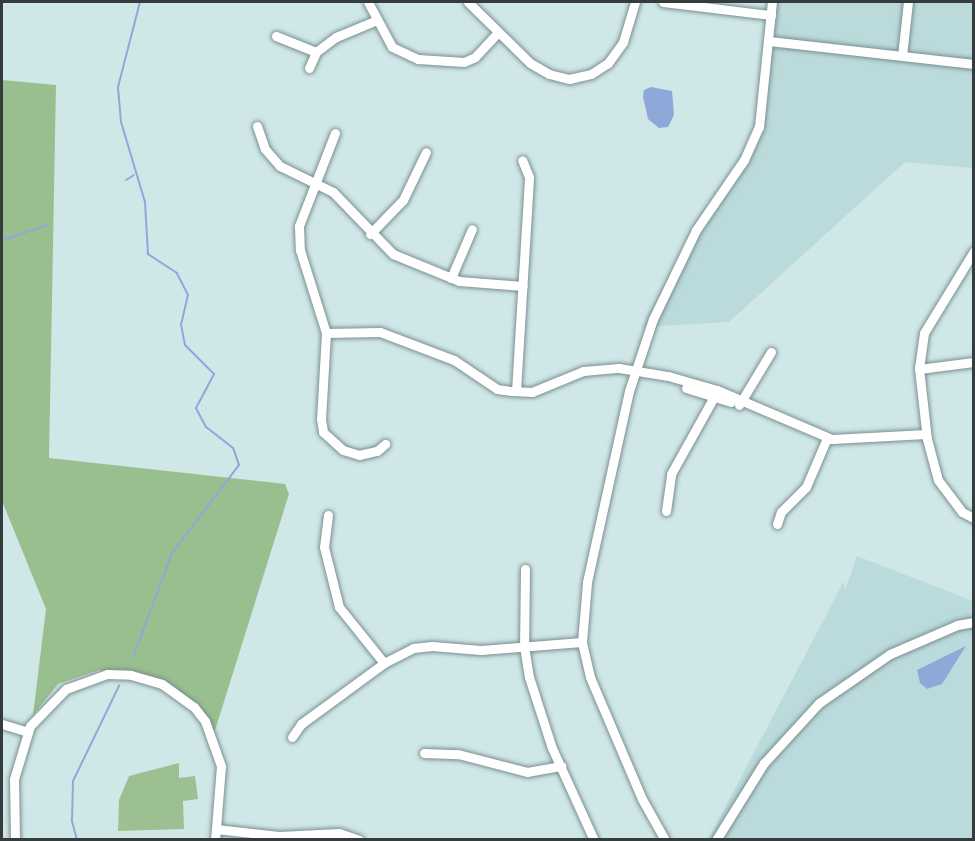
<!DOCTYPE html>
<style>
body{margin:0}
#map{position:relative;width:975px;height:841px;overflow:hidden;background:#d0e7e8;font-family:Merriweather,serif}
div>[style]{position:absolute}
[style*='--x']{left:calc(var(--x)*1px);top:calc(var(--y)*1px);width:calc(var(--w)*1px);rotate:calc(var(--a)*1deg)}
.built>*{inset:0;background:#bbdadc}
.green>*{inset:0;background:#9dc092}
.forest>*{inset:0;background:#9abf8e}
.water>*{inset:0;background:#8fa8da}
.stream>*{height:2px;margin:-1px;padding:0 1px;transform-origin:1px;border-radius:1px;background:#8fa8da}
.roads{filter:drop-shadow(0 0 2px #7a8f90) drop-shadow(0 0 2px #7a8f90)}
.minor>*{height:9px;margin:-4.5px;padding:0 4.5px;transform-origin:4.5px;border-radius:4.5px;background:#fff}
span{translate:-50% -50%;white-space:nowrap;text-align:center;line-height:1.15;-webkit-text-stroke:6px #fff;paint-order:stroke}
.frame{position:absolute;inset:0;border:3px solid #343c3d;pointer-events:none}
</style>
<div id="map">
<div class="built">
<i style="clip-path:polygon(776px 2px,973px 2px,973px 168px,905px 162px,729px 322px,642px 327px,679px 257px,730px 184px,763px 109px)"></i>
<i style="clip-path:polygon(857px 556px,973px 601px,973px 839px,708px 840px,844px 581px,845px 591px)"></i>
</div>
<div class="green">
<i style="clip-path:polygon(179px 763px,179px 778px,195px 776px,198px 799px,183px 801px,184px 829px,118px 831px,119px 800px,129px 776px)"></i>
</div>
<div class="forest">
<i style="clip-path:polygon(2px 80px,56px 85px,49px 458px,285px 484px,289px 494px,212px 740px,199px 709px,140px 675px,99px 670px,58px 684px,33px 715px,46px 609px,2px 501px)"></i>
</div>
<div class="water">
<i style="clip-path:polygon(651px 87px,672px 91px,674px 115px,668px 127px,659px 128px,648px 119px,643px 97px,644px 90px)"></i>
<i style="clip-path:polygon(966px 646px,942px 684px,927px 689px,920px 683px,917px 670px)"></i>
</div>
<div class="stream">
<i style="--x:126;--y:180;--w:9;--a:-32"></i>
<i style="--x:2;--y:240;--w:48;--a:-18.1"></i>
<i style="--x:133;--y:657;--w:111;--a:-69.4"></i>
<i style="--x:172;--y:553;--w:111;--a:-52.7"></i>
<i style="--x:239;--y:465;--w:18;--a:-109"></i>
<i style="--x:233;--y:448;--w:34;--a:-142"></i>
<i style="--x:206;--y:427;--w:21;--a:-118"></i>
<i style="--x:196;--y:408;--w:38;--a:-62"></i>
<i style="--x:214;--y:374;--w:41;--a:-135"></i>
<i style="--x:185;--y:345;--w:20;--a:-101"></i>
<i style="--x:181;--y:325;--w:31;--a:-77"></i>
<i style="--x:188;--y:295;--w:25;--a:-117"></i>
<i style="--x:177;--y:273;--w:35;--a:-147"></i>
<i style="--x:148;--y:254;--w:52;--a:-93.3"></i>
<i style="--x:145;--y:202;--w:84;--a:-106.7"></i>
<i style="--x:121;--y:122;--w:35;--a:-95"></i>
<i style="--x:118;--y:87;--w:88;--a:-75.5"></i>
<i style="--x:77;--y:840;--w:20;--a:-105"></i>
<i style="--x:72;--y:821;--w:40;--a:-88.6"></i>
<i style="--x:73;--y:781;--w:106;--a:-64.2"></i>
</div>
<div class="roads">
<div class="minor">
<i style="--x:368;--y:2;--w:51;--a:61.9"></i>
<i style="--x:392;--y:47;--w:29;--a:25"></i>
<i style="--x:418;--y:59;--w:46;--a:3.7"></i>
<i style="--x:464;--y:62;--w:12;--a:-24"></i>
<i style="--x:475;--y:57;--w:33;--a:-47"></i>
<i style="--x:468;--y:2;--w:87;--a:44.5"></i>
<i style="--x:530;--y:63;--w:22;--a:30"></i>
<i style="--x:549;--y:74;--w:21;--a:14"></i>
<i style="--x:569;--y:79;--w:23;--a:-13"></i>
<i style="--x:591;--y:74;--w:20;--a:-33"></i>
<i style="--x:608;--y:63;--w:26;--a:-54"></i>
<i style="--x:623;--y:42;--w:42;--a:-73.3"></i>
<i style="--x:663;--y:2;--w:109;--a:6.9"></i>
<i style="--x:276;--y:36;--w:43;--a:21.8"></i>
<i style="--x:769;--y:41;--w:206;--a:6.4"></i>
<i style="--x:902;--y:56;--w:54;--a:-83.7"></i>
<i style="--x:309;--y:68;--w:17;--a:-66"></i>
<i style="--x:316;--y:52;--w:25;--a:-37"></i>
<i style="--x:336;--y:37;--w:44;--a:-22.5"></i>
<i style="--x:257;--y:126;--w:24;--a:71"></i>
<i style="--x:265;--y:149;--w:23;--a:49"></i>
<i style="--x:280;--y:166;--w:59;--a:26.1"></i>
<i style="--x:333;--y:192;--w:86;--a:45.9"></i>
<i style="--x:393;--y:254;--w:71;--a:22.2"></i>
<i style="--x:459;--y:281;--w:64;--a:4.5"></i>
<i style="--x:335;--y:133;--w:100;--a:111.2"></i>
<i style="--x:299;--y:226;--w:24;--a:88"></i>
<i style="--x:300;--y:250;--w:87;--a:72.6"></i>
<i style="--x:326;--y:333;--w:86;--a:93.3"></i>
<i style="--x:321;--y:419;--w:13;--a:81"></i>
<i style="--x:323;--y:432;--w:27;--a:42"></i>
<i style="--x:343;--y:450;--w:17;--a:17"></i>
<i style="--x:359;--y:455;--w:18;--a:-13"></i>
<i style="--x:377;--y:451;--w:11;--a:-41"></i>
<i style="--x:370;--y:234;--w:47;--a:-45.9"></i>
<i style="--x:403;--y:200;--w:53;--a:-64.4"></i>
<i style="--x:974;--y:251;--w:96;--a:121.4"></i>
<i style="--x:924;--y:333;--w:35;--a:98"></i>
<i style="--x:919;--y:368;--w:71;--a:83.6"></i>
<i style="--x:927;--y:439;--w:42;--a:75"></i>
<i style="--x:938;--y:480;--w:40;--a:53"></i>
<i style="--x:962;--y:512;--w:13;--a:27"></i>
<i style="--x:451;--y:278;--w:53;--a:-66.8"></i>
<i style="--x:326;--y:333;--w:54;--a:-1.1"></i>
<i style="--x:380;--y:332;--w:79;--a:20.7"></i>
<i style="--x:454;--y:360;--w:52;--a:34"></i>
<i style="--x:497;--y:389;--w:15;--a:8"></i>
<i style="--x:512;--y:391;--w:20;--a:3"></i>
<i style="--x:532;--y:392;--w:55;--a:-22.4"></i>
<i style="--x:583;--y:371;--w:36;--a:-5"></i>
<i style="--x:619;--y:368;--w:50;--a:9.3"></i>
<i style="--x:668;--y:376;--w:51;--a:15.9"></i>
<i style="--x:717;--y:390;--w:125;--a:23.1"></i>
<i style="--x:832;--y:439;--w:94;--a:-3"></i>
<i style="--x:919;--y:369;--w:55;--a:-7.3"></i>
<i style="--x:686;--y:388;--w:47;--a:17.3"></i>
<i style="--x:516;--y:391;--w:214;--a:-86.5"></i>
<i style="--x:529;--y:177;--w:18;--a:-112"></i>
<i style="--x:739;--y:405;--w:62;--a:-58.9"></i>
<i style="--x:666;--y:511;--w:37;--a:-82"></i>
<i style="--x:671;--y:474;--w:93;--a:-60.9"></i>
<i style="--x:328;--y:515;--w:32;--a:97"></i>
<i style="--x:324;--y:547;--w:62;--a:76"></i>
<i style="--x:339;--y:607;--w:72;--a:51.2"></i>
<i style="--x:777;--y:524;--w:13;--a:-72"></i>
<i style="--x:781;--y:512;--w:35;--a:-45"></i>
<i style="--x:806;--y:487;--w:53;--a:-66.8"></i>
<i style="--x:525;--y:569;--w:77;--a:90.7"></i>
<i style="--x:524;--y:646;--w:31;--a:81"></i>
<i style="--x:529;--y:677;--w:75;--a:72.1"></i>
<i style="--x:552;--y:748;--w:101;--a:65.5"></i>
<i style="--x:2;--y:724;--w:27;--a:17"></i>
<i style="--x:292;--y:737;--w:16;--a:-55"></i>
<i style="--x:301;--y:724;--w:103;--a:-36.3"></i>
<i style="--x:384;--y:663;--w:33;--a:-27"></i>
<i style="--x:413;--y:648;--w:19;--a:-6"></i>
<i style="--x:432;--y:646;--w:49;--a:4.7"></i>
<i style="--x:481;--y:650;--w:101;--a:-4.5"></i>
<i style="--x:424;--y:753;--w:34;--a:2"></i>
<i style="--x:458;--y:754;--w:71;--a:14.6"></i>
<i style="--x:527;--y:772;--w:35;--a:-10"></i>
<i style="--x:216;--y:829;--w:63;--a:6.3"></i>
<i style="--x:279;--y:836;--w:60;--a:-2.9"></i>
<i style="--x:339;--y:833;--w:21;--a:19"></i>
<i style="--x:15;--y:840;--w:61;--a:-90.9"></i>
<i style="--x:14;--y:779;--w:55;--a:-73.2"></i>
<i style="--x:30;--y:726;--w:52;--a:-45.8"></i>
<i style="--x:66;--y:689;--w:44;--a:-20.1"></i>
<i style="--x:107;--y:674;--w:24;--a:2"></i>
<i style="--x:131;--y:675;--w:32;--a:16"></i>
<i style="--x:162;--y:684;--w:39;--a:36"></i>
<i style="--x:194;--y:707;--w:18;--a:52"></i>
<i style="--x:205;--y:721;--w:48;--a:70.4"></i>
<i style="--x:221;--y:766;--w:74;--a:94.6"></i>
<i style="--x:665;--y:840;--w:47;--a:-119.3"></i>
<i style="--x:642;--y:799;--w:133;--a:-113.1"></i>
<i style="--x:590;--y:677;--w:36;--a:-103"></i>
<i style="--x:582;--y:642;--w:60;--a:-85.2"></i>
<i style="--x:587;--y:582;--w:196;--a:-77.6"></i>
<i style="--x:629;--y:391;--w:76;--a:-71.6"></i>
<i style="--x:653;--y:319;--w:99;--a:-64.2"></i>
<i style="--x:696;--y:230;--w:85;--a:-55.6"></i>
<i style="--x:744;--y:160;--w:36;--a:-66"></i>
<i style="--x:759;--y:127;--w:126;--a:-84.1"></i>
<i style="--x:716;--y:840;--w:91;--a:-58.1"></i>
<i style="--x:764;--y:763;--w:81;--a:-47.5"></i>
<i style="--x:819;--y:703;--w:86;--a:-34.6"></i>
<i style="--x:890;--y:654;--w:73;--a:-23.4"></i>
<i style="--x:957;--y:625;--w:17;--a:-10"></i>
</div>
</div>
<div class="frame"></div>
</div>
